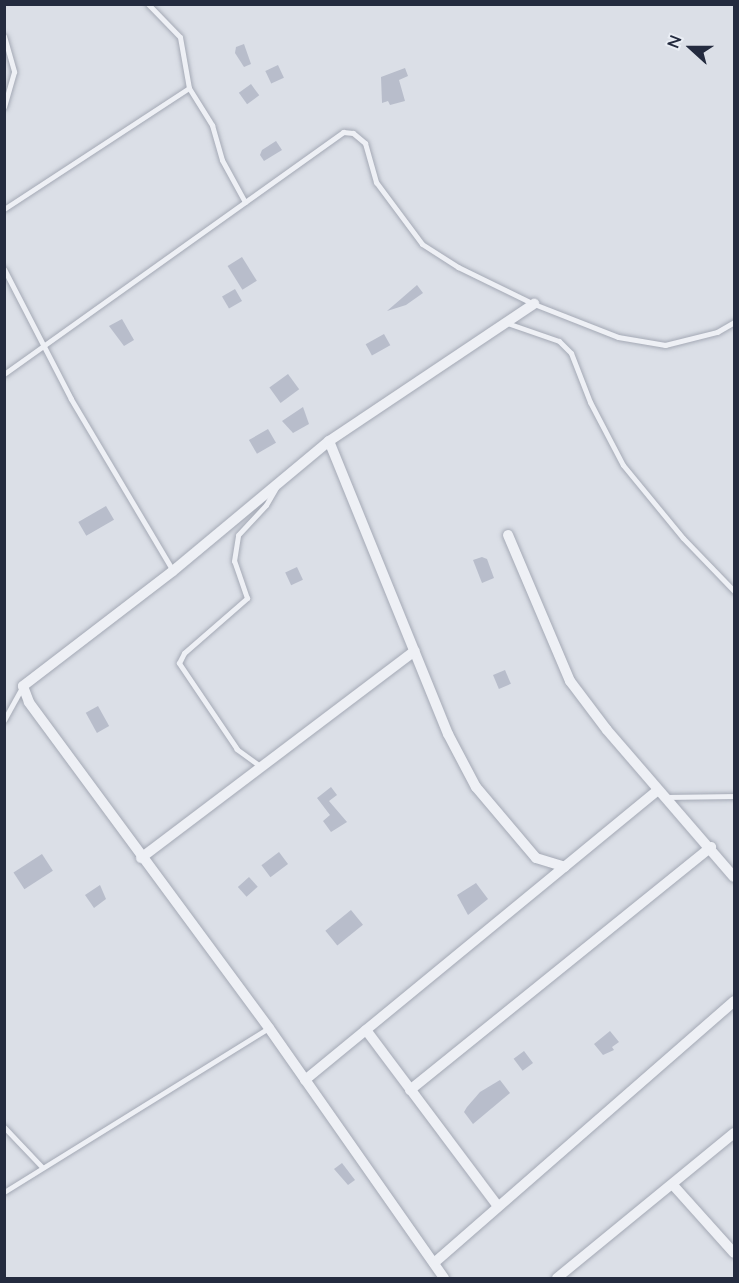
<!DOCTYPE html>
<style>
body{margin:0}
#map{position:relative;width:739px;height:1283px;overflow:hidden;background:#dbdfe7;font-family:Lato,sans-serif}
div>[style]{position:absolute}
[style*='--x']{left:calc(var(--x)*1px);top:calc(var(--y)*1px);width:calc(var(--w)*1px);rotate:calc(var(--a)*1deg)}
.building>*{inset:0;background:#b8bdcb;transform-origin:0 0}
.roads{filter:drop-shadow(0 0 2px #a4a9b5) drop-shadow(0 0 2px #a4a9b5)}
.lane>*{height:5px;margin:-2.5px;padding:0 2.5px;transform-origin:2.5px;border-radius:2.5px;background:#eef0f5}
.street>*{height:10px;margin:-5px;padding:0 5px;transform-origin:5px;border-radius:5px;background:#eef0f5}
span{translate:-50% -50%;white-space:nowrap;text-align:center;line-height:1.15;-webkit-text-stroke:4.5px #eaeef5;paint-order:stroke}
.frame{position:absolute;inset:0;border:6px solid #242b3f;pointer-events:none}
.north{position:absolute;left:661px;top:18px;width:60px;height:60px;-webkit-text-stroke:4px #eaeef5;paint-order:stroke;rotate:291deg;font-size:16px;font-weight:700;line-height:24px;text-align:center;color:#242b3f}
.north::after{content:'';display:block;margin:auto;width:21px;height:27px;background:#242b3f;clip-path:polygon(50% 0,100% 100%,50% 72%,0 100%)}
</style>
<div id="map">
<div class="building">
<i style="clip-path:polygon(244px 44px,251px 64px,244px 67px,235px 53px,236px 47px)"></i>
<i style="left:278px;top:65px;width:14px;height:14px;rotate:65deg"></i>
<i style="clip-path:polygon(405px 68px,408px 76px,399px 80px,405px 101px,390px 105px,388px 101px,382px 103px,381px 77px)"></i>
<i style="left:251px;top:84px;width:14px;height:15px;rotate:54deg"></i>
<i style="clip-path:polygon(276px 141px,282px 150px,264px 161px,260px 155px,262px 150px)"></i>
<i style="left:242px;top:257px;width:28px;height:17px;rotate:58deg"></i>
<i style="clip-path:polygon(417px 285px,423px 293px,406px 305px,387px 311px)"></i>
<i style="left:235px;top:289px;width:14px;height:15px;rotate:60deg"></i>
<i style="clip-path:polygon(122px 319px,134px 340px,124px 346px,109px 326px)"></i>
<i style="left:384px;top:334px;width:13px;height:21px;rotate:61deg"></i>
<i style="left:288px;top:374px;width:19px;height:23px;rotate:54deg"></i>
<i style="clip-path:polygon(303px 407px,309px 424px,293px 433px,282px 421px)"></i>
<i style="left:268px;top:429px;width:16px;height:22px;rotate:60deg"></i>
<i style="left:106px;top:506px;width:16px;height:32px;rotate:60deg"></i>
<i style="clip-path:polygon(482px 557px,487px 559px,494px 578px,482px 583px,473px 560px)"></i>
<i style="left:297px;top:567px;width:14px;height:13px;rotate:65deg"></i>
<i style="left:505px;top:670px;width:15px;height:13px;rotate:67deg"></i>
<i style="left:98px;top:706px;width:23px;height:14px;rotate:61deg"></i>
<i style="clip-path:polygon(331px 787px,337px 795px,329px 801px,347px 822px,331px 832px,323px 821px,330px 815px,317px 798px)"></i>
<i style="left:279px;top:852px;width:15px;height:22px;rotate:53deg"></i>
<i style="left:42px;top:854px;width:20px;height:34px;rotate:57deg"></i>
<i style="left:249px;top:877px;width:13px;height:15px;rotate:48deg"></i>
<i style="clip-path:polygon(476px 883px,488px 899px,468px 915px,457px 895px)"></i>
<i style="clip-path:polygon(100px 885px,106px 899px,94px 908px,85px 895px)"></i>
<i style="left:351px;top:910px;width:19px;height:33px;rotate:51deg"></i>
<i style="clip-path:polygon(610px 1031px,619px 1042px,612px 1047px,614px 1050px,603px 1055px,594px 1044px)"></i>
<i style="left:524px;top:1051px;width:15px;height:13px;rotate:53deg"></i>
<i style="clip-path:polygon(500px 1080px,510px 1093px,473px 1124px,464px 1112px,467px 1107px,480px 1092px)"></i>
<i style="clip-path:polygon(342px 1163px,355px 1180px,348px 1185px,334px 1169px)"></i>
</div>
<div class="roads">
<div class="lane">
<i style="--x:148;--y:4;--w:46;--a:45.9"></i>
<i style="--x:180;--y:37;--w:52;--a:80"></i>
<i style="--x:189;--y:88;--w:44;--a:58.1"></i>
<i style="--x:212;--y:125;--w:36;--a:74"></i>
<i style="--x:222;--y:160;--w:48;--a:61.3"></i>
<i style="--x:4;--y:36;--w:37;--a:74"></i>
<i style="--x:14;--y:72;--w:36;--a:106"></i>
<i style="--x:4;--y:209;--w:221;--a:-33.2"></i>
<i style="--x:4;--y:269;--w:146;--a:62.7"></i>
<i style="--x:71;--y:399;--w:200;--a:59.3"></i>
<i style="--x:507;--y:323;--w:55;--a:19.1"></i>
<i style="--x:559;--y:341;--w:17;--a:45"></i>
<i style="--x:571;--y:353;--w:53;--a:68.8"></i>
<i style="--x:590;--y:402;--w:71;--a:62.4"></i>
<i style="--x:623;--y:465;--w:94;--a:50.6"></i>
<i style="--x:683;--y:538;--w:74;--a:46.1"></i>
<i style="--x:4;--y:374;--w:417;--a:-35.5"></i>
<i style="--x:343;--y:132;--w:10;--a:6"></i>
<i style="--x:353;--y:133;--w:16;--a:40"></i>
<i style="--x:365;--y:143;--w:41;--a:74.2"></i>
<i style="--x:376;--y:182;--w:77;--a:53.4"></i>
<i style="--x:422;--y:244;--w:43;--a:32.6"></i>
<i style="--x:458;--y:267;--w:85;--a:26"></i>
<i style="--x:534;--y:304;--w:90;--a:21.4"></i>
<i style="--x:618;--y:337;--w:48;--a:9.7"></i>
<i style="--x:665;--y:345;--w:54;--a:-14"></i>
<i style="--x:717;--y:332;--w:20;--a:-30"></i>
<i style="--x:4;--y:720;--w:38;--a:-61"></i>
<i style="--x:260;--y:766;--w:29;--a:-144"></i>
<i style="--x:237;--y:749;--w:104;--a:-124"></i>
<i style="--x:179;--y:663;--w:11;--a:-63"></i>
<i style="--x:184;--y:653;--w:84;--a:-41.1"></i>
<i style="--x:247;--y:598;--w:39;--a:-109"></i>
<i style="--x:234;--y:561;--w:26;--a:-81"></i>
<i style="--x:238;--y:535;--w:41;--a:-47"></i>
<i style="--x:266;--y:505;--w:20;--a:-60"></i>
<i style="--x:667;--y:797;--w:67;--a:-0.9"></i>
<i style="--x:4;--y:1127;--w:55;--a:46.5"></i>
<i style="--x:4;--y:1192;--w:312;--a:-31.8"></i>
</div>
<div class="street">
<i style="--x:329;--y:441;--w:316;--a:67.9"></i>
<i style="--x:448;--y:734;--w:60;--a:62.2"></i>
<i style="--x:476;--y:787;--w:93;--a:49.8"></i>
<i style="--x:536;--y:858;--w:30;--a:17"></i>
<i style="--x:508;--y:535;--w:159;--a:67"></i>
<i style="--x:570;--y:681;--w:61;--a:52.9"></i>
<i style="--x:607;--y:730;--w:194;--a:49.2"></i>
<i style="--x:141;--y:858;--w:343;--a:-37.1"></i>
<i style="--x:366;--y:1030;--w:219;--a:53.2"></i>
<i style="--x:305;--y:1080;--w:457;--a:-39.4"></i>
<i style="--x:410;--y:1090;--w:387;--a:-38.9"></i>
<i style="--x:673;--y:1185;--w:91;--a:48.1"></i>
<i style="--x:434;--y:1263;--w:398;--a:-41.1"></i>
<i style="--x:444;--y:1278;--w:305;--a:-125"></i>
<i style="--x:269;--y:1028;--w:405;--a:-126.4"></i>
<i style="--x:29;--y:702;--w:17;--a:-111"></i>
<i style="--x:23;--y:686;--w:189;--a:-37.5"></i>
<i style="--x:173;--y:571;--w:203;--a:-39.8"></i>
<i style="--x:329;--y:441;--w:247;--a:-33.8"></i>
<i style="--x:557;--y:1278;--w:229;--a:-39.3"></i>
</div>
</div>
<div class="frame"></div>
<div class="north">N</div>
</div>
